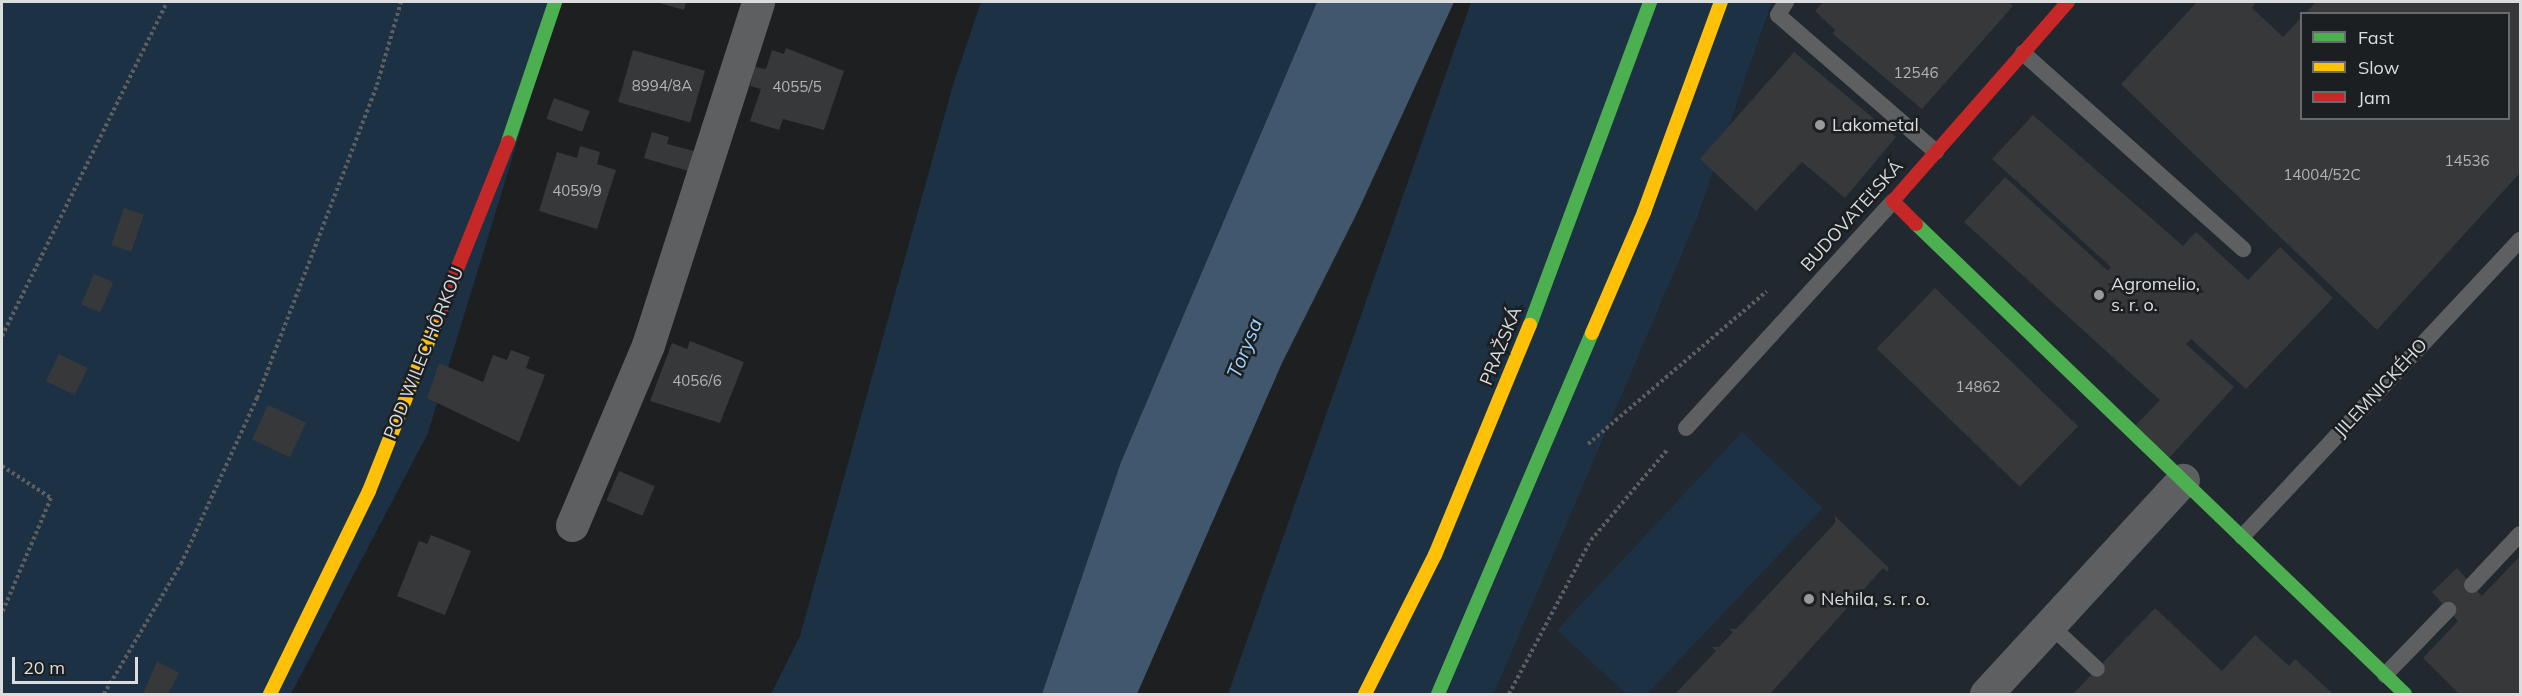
<!DOCTYPE html>
<meta charset="utf-8">
<style>
body{margin:0}
#map{position:relative;width:2522px;height:696px;overflow:hidden;background:#1d1f21;font-family:Mulish,sans-serif}
div>[style]{position:absolute}
[style*='--x']{left:calc(var(--x)*1px);top:calc(var(--y)*1px);width:calc(var(--w)*1px);rotate:calc(var(--a)*1deg)}
.built>*{inset:0;background:#21282f}
.green>*{inset:0;background:#1c3144}
.water>*{inset:0;background:#40576e}
.building>*{inset:0;background:#37383a;transform-origin:0 0}
.path>*{height:4px;margin-top:-2px;transform-origin:0;background:repeating-linear-gradient(90deg,#5d5e5f 0 3px,transparent 0 6px)}
.lane>*{height:16px;margin:-8px;padding:0 8px;transform-origin:8px;border-radius:8px;background:#5e5f60}
.street>*{height:33px;margin:-16.5px;padding:0 16.5px;transform-origin:16.5px;border-radius:16.5px;background:#5e5f60}
.fast>*{height:14px;margin:-7px;padding:0 7px;transform-origin:7px;border-radius:7px;background:#4caf50}
.slow>*{height:14px;margin:-7px;padding:0 7px;transform-origin:7px;border-radius:7px;background:#ffc107}
.jam>*{height:14px;margin:-7px;padding:0 7px;transform-origin:7px;border-radius:7px;background:#c62828}
.dots>*{width:16px;height:16px;translate:-50% -50%;box-sizing:border-box;border:3px solid #1c1f22;border-radius:50%}
span{translate:-50% -50%;white-space:nowrap;text-align:center;line-height:1.15;-webkit-text-stroke:5px #1c1f22;paint-order:stroke}
.number-label{font-size:15px;color:#b1b3b5}
.number-label span{-webkit-text-stroke-width:0}
.poi-label{font-size:18px;color:#dadcde}
.left{translate:0 -50%;text-align:left}
.street-label{font-size:18px;color:#dadcde}
.water-label{font-size:20px;color:#a1d1fe;font-style:italic}
.frame{position:absolute;inset:0;border:3px solid #dadcde;pointer-events:none}
.legend{position:absolute;left:2300px;top:12px;width:210px;height:108px;box-sizing:border-box;background:#1c1f22;border:2px solid #686b6d;margin:0;padding:8px 10px;list-style:none;font-size:18px;color:#dadcde}
.legend li{display:flex;align-items:center;gap:12px;height:30px}
.legend b{width:30px;border:2px solid #686b6d}
.scale{position:absolute;left:12px;top:657px;width:126px;height:27px;box-sizing:border-box;border:3px solid #dadcde;border-top:0;padding-left:8px;font-size:18px;line-height:21px;white-space:nowrap;color:#dadcde;-webkit-text-stroke:4px #1c1f22;paint-order:stroke}
</style>
<div id="map">
<div class="built">
<i style="clip-path:polygon(evenodd,1772px 2px,2520px 2px,2520px 694px,1494px 694px,1697px 219px,1772px 2px,2302px 14px,2508px 14px,2508px 118px,2302px 118px,2302px 14px)"></i>
</div>
<div class="green">
<i style="clip-path:polygon(2px 2px,560px 2px,428px 433px,291px 694px,2px 694px)"></i>
<i style="clip-path:polygon(981px 2px,1317px 2px,1121px 462px,1042px 694px,771px 694px,800px 636px,953px 85px)"></i>
<i style="clip-path:polygon(1471px 2px,1772px 2px,1697px 219px,1494px 694px,1228px 694px)"></i>
<i style="clip-path:polygon(1742px 432px,1823px 508px,1647px 694px,1626px 694px,1557px 630px)"></i>
</div>
<div class="water">
<i style="clip-path:polygon(1317px 2px,1454px 2px,1358px 211px,1282px 363px,1137px 694px,1042px 694px,1121px 462px)"></i>
</div>
<div class="building">
<i style="clip-path:polygon(656px 2px,686px 2px,684px 10px)"></i>
<i style="clip-path:polygon(1823px 2px,2008px 2px,2013px 6px,1922px 109px,1833px 34px,1835px 30px,1815px 11px)"></i>
<i style="clip-path:polygon(2197px 2px,2256px 2px,2252px 8px,2283px 37px,2302px 17px,2302px 118px,2508px 118px,2508px 14px,2305px 14px,2316px 2px,2520px 2px,2520px 173px,2377px 330px,2121px 84px)"></i>
<i style="clip-path:polygon(786px 48px,844px 71px,824px 130px,783px 119px,779px 130px,750px 121px,761px 89px,750px 86px,755px 67px,766px 69px,772px 50px,784px 54px)"></i>
<i style="left:633px;top:50px;width:75px;height:54px;rotate:16deg"></i>
<i style="clip-path:polygon(1794px 52px,1896px 137px,1845px 198px,1802px 162px,1756px 211px,1700px 159px)"></i>
<i style="left:554px;top:98px;width:38px;height:22px;rotate:20deg"></i>
<i style="clip-path:polygon(2033px 115px,2183px 246px,2196px 232px,2248px 280px,2280px 247px,2333px 298px,2246px 389px,2191px 339px,2186px 344px,2234px 387px,2168px 459px,2135px 426px,2160px 400px,1964px 222px,2005px 177px,2108px 271px,2111px 267px,1992px 159px)"></i>
<i style="clip-path:polygon(652px 132px,669px 137px,667px 144px,694px 151px,688px 171px,644px 158px)"></i>
<i style="clip-path:polygon(580px 146px,600px 152px,597px 164px,616px 170px,597px 229px,539px 211px,557px 152px,577px 158px)"></i>
<i style="left:124px;top:208px;width:21px;height:39px;rotate:19deg"></i>
<i style="left:94px;top:274px;width:21px;height:33px;rotate:23deg"></i>
<i style="left:1935px;top:288px;width:199px;height:84px;rotate:44deg"></i>
<i style="clip-path:polygon(690px 341px,744px 362px,720px 423px,650px 401px,672px 343px,687px 349px)"></i>
<i style="clip-path:polygon(511px 350px,530px 357px,526px 368px,545px 375px,519px 442px,427px 398px,439px 363px,483px 382px,493px 355px,507px 360px)"></i>
<i style="left:59px;top:354px;width:32px;height:30px;rotate:26deg"></i>
<i style="left:268px;top:405px;width:42px;height:38px;rotate:25deg"></i>
<i style="left:619px;top:471px;width:39px;height:32px;rotate:23deg"></i>
<i style="clip-path:polygon(1835px 516px,1889px 568px,1887px 572px,1883px 568px,1770px 694px,1675px 694px,1716px 651px,1712px 647px,1719px 647px,1733px 632px,1729px 629px,1736px 629px,1835px 523px)"></i>
<i style="clip-path:polygon(431px 535px,471px 551px,445px 615px,397px 596px,419px 541px,427px 544px)"></i>
<i style="clip-path:polygon(2520px 556px,2520px 694px,2459px 694px,2423px 658px,2458px 621px,2432px 592px,2457px 568px,2482px 596px)"></i>
<i style="clip-path:polygon(2155px 608px,2222px 671px,2255px 635px,2289px 666px,2295px 659px,2333px 694px,2073px 694px)"></i>
<i style="clip-path:polygon(157px 661px,179px 673px,168px 694px,143px 694px)"></i>
</div>
<div class="path">
<i style="--x:2;--y:336;--w:373;--a:-63.7"></i>
<i style="--x:1588;--y:444;--w:235;--a:-40.5"></i>
<i style="--x:2;--y:466;--w:59;--a:33.1"></i>
<i style="--x:51;--y:498;--w:125;--a:113.1"></i>
<i style="--x:104;--y:694;--w:151;--a:-59.4"></i>
<i style="--x:181;--y:564;--w:183;--a:-65.4"></i>
<i style="--x:257;--y:398;--w:335;--a:-69"></i>
<i style="--x:377;--y:85;--w:86;--a:-73.9"></i>
<i style="--x:1509;--y:694;--w:174;--a:-62"></i>
<i style="--x:1591;--y:540;--w:119;--a:-49.8"></i>
</div>
<div class="lane">
<i style="--x:1786;--y:2;--w:15;--a:122"></i>
<i style="--x:1778;--y:15;--w:209;--a:40.9"></i>
<i style="--x:2023;--y:53;--w:295;--a:41.7"></i>
<i style="--x:1686;--y:428;--w:307;--a:-47.6"></i>
<i style="--x:2242;--y:537;--w:407;--a:-46.9"></i>
<i style="--x:2472;--y:585;--w:70;--a:-46.7"></i>
<i style="--x:2050;--y:625;--w:64;--a:43.1"></i>
<i style="--x:2385;--y:675;--w:91;--a:-45.9"></i>
</div>
<div class="street">
<i style="--x:572;--y:525;--w:195;--a:-67.1"></i>
<i style="--x:648;--y:345;--w:360;--a:-72.2"></i>
<i style="--x:1986;--y:694;--w:291;--a:-47.4"></i>
</div>
<div class="fast">
<i style="--x:508;--y:142;--w:148;--a:-71.4"></i>
<i style="--x:1916;--y:224;--w:678;--a:43.86"></i>
<i style="--x:1530;--y:325;--w:345;--a:-69.6"></i>
<i style="--x:1438;--y:694;--w:392;--a:-66.9"></i>
</div>
<div class="slow">
<i style="--x:1592;--y:333;--w:132;--a:-66.7"></i>
<i style="--x:1644;--y:212;--w:224;--a:-69.9"></i>
<i style="--x:270;--y:694;--w:226;--a:-64"></i>
<i style="--x:369;--y:491;--w:190;--a:-68.4"></i>
<i style="--x:1365;--y:694;--w:156;--a:-63.3"></i>
<i style="--x:1435;--y:555;--w:249;--a:-67.6"></i>
</div>
<div class="jam">
<i style="--x:1916;--y:224;--w:33;--a:-135"></i>
<i style="--x:1893;--y:201;--w:265;--a:-48.7"></i>
<i style="--x:439;--y:314;--w:185;--a:-68.1"></i>
</div>
<div class="dots">
<i style="left:1820px;top:125px;background:#989a9c"></i>
<i style="left:2099px;top:295px;background:#989a9c"></i>
<i style="left:1809px;top:599px;background:#989a9c"></i>
</div>
<div class="number-label">
<span style="left:1916px;top:73px">12546</span>
<span style="left:662px;top:86px">8994/8A</span>
<span style="left:797px;top:87px">4055/5</span>
<span style="left:2467px;top:161px">14536</span>
<span style="left:2322px;top:175px">14004/52C</span>
<span style="left:577px;top:191px">4059/9</span>
<span style="left:697px;top:381px">4056/6</span>
<span style="left:1978px;top:387px">14862</span>
</div>
<div class="poi-label">
<span class="left" style="left:1832px;top:125px">Lakometal</span>
<span class="left" style="left:2111px;top:295px">Agromelio,<br>s. r. o.</span>
<span class="left" style="left:1821px;top:599px">Nehila, s. r. o.</span>
</div>
<div class="street-label">
<span style="left:1852px;top:216px;rotate:-48deg">BUDOVATEĽSKÁ</span>
<span style="left:1501px;top:346px;rotate:-68deg">PRAŽSKÁ</span>
<span style="left:424px;top:353px;rotate:-68deg">POD WILEC HÔRKOU</span>
<span style="left:2381px;top:388px;rotate:-47deg">JILEMNICKÉHO</span>
</div>
<div class="water-label">
<span style="left:1244px;top:348px;rotate:-68deg">Torysa</span>
</div>
<div class="frame"></div>
<ul class="legend">
<li><b style="height:8px;background:#4caf50"></b>Fast</li>
<li><b style="height:8px;background:#ffc107"></b>Slow</li>
<li><b style="height:8px;background:#c62828"></b>Jam</li>
</ul>
<div class="scale">20 m</div>
</div>
